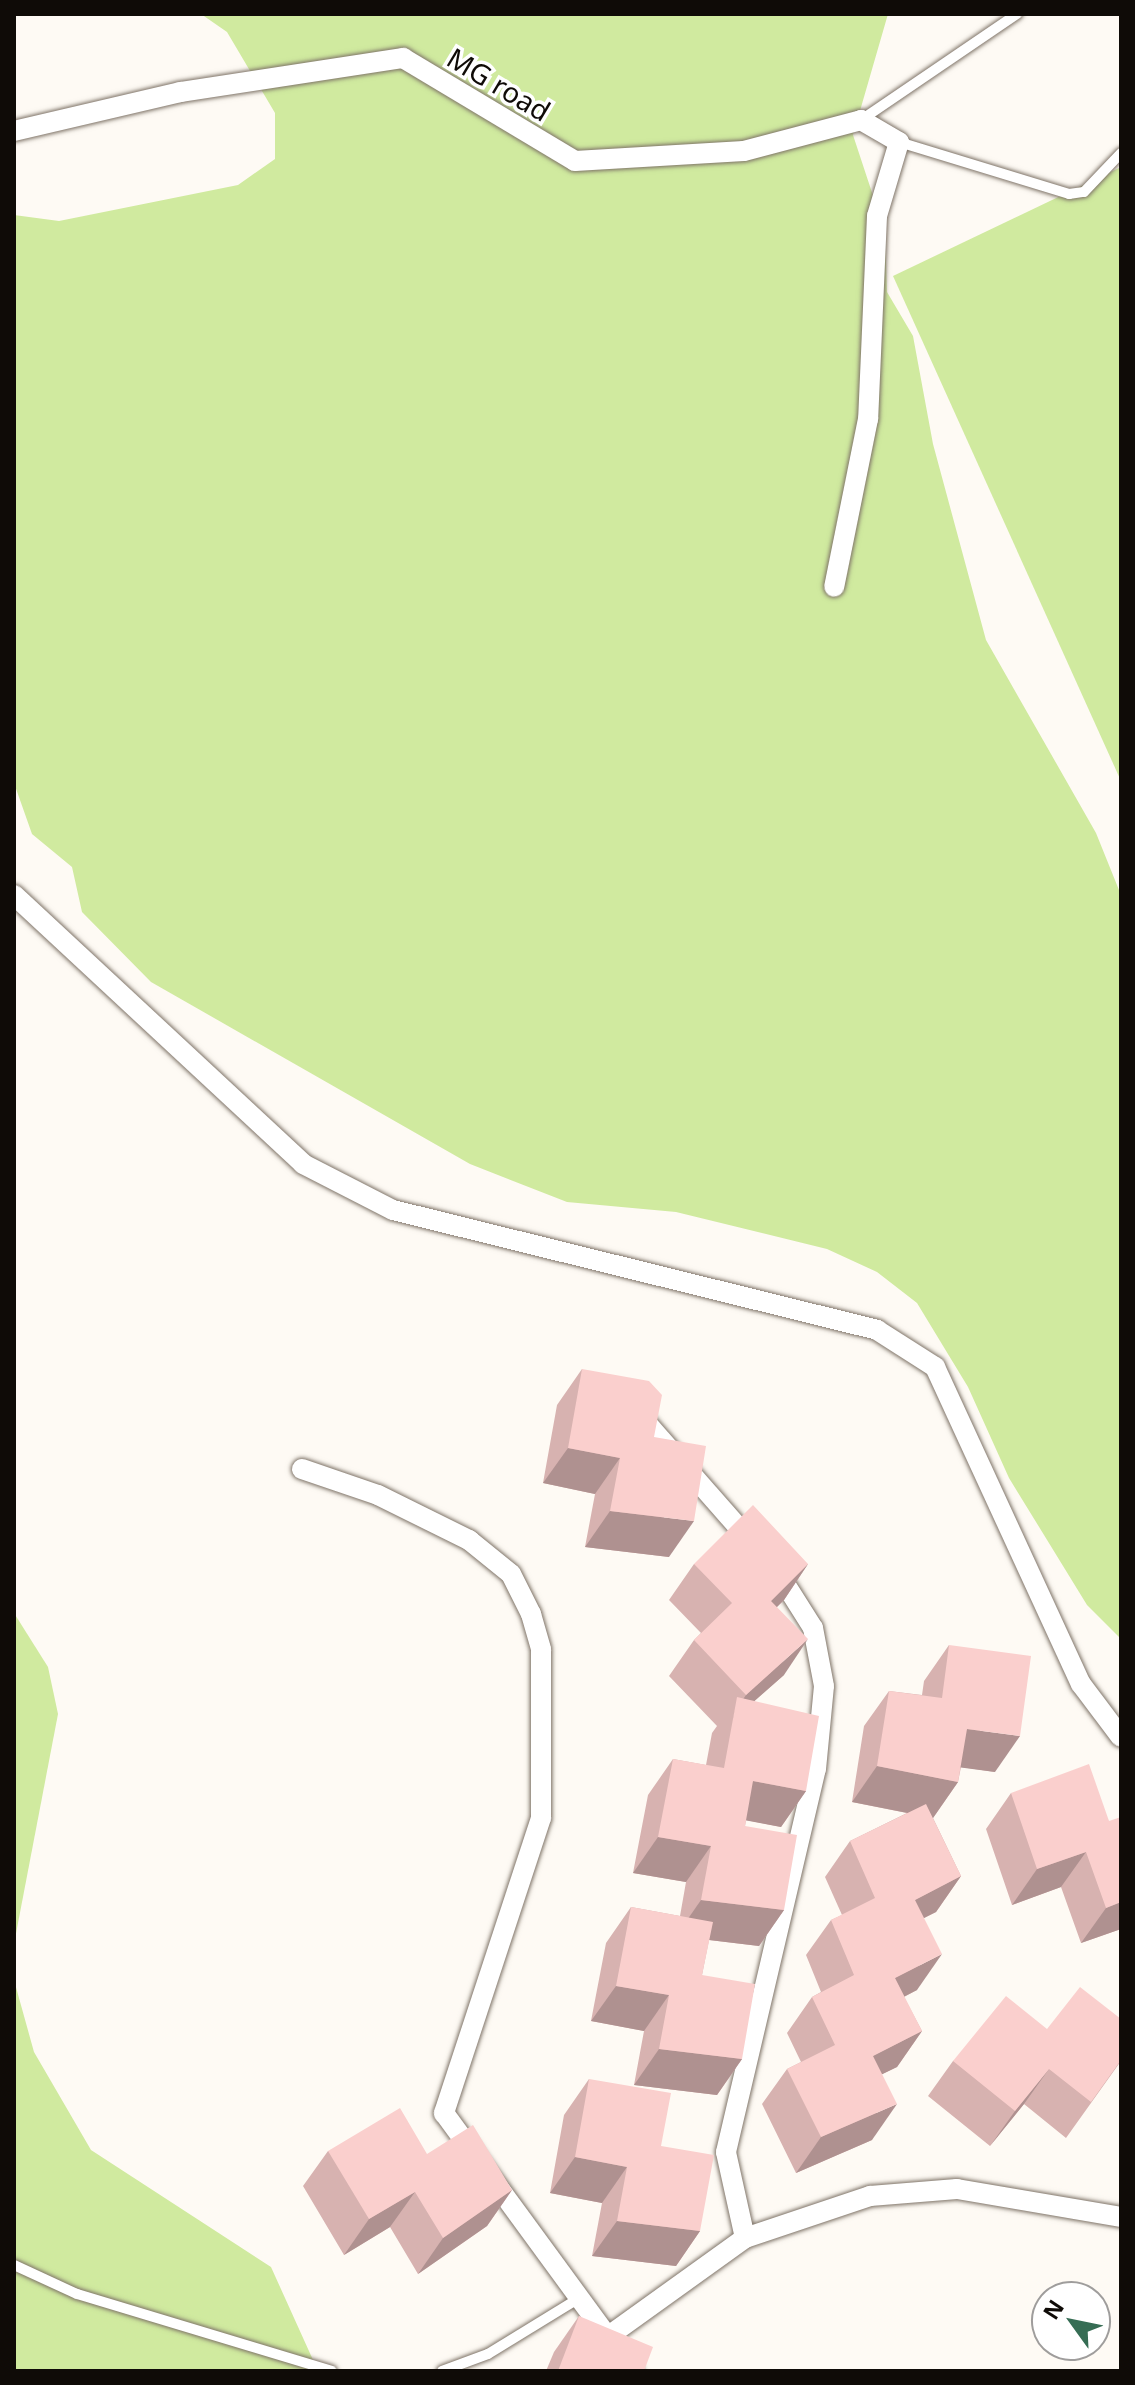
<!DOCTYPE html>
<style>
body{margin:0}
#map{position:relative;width:1135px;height:2385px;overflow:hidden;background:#fefaf4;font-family:"Noto Sans",sans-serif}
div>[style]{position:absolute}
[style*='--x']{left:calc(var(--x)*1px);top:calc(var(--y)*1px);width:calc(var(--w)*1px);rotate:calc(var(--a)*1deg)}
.green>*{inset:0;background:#d0ea9f}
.roads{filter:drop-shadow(0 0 2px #7f7468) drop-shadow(0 0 2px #7f7468)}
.lane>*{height:10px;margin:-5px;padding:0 5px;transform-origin:5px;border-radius:5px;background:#fff}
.street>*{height:20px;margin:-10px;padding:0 10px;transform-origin:10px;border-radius:10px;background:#fff}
.wall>*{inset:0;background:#d7b2b0}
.shaded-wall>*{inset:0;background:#af9190}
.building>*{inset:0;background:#facfcd}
span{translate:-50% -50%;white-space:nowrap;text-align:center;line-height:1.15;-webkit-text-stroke:7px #fff;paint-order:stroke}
.street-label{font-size:28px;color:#0f0b07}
.frame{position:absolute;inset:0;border:16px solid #0f0b07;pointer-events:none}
.north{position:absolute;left:1031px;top:2281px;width:80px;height:80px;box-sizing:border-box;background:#fff;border:2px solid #9f9d9c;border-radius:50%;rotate:303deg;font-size:22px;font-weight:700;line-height:32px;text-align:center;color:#0f0b07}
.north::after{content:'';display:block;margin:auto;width:28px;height:36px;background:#366d54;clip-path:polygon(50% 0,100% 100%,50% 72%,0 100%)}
</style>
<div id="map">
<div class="green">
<i style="clip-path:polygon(201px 14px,888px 14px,853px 135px,885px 232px,887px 292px,913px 336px,933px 444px,986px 640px,1096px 833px,1121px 895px,1121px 1639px,1087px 1605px,1009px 1478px,968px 1387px,917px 1303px,877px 1272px,827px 1249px,676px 1212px,567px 1202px,470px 1164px,151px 982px,82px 912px,72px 867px,32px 834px,14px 783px,14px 215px,59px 221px,238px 185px,275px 159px,275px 113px,227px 32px)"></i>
<i style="clip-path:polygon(1121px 167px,1121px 781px,893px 276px)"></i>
<i style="clip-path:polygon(14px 1613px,48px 1667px,58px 1714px,14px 1944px)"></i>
<i style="clip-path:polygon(14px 1980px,34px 2052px,91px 2150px,271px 2267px,318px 2371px,14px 2371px)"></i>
</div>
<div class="roads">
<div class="lane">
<i style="--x:861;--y:120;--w:189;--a:-34.2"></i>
<i style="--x:899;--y:142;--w:178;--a:17"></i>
<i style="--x:1069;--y:194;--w:15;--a:-8"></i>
<i style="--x:1084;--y:192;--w:54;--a:-46.5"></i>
<i style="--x:14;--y:2265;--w:69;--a:24.7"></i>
<i style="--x:77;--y:2294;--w:266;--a:16.8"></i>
<i style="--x:442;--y:2371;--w:49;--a:-20.3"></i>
<i style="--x:488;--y:2354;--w:109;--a:-31.5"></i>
</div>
<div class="street">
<i style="--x:14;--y:131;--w:171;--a:-13.2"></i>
<i style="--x:180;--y:92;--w:226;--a:-8.7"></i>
<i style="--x:403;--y:58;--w:200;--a:30.9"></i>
<i style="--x:575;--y:161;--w:169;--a:-3.4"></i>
<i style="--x:744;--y:151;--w:121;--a:-14.8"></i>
<i style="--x:861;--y:120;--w:44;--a:30.1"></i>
<i style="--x:899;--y:142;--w:77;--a:106.6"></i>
<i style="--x:877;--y:216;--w:203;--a:92.5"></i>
<i style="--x:868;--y:419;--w:171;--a:101.4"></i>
<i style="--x:14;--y:895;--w:395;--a:42.9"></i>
<i style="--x:303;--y:1164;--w:101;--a:27.1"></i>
<i style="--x:393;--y:1210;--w:499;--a:13.9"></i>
<i style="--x:877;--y:1330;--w:69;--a:32.5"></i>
<i style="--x:935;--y:1367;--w:349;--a:65.3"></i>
<i style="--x:1081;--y:1684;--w:66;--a:53"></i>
<i style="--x:637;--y:1412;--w:176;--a:48.7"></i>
<i style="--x:302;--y:1469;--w:80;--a:18.9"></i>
<i style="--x:378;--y:1495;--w:102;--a:26.3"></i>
<i style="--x:469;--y:1540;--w:54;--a:39"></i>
<i style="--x:511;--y:1574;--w:45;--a:63.4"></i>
<i style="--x:531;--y:1614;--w:37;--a:74"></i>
<i style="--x:541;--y:1650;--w:168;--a:90"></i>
<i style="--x:541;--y:1818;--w:311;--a:108.2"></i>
<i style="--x:444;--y:2113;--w:320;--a:53.8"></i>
<i style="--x:745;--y:2238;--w:88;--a:-102.5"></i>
<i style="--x:726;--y:2152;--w:393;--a:-76.8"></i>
<i style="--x:816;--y:1769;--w:83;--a:-84.5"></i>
<i style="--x:824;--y:1686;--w:59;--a:-100.7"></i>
<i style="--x:813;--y:1628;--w:71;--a:-122.3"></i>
<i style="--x:610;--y:2335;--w:166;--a:-35.7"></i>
<i style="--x:745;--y:2238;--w:132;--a:-18.6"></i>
<i style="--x:870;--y:2196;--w:87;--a:-4.6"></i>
<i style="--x:957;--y:2189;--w:166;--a:9.7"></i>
</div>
</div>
<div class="wall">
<i style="clip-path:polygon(582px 1369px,654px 1437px,669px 1557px,585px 1547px,595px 1494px,543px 1483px,557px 1405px)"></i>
<i style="clip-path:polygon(694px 1564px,808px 1564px,784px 1600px,777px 1607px,784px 1675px,754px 1701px,806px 1791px,781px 1827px,746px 1820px,745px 1826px,784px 1910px,759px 1946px,709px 1940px,702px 1975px,742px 2059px,717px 2095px,634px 2085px,644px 2031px,591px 2021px,606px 1943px,631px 1907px,680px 1916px,686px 1882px,633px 1873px,648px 1795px,673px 1759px,706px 1765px,712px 1733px,717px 1726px,669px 1676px,694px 1640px,701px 1633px,669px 1600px)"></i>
<i style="clip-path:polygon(949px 1645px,995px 1772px,961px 1767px,958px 1782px,933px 1818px,961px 1876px,936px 1912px,924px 1918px,917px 1990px,904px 1997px,922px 2031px,897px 2067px,882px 2074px,872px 2140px,796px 2173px,762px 2104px,787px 2069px,801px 2062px,787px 2033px,812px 1997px,821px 1992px,806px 1955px,831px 1920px,842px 1915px,825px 1877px,850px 1841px,907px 1813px,852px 1802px,864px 1726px,889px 1691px,922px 1695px,924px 1681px)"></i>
<i style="clip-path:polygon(1011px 1793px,1109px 1821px,1121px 1929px,1081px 1943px,1061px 1887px,1012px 1905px,986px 1829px)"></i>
<i style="clip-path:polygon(1047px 2029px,1121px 2061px,1066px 2138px,1024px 2104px,990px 2146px,928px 2096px,953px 2061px)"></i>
<i style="clip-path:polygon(589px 2079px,661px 2146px,700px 2231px,676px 2266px,592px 2256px,602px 2203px,550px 2193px,564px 2115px)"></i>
<i style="clip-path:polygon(328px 2151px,427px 2154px,512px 2190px,487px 2226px,418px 2274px,390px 2227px,344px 2255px,303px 2186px)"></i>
<i style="clip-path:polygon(579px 2316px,644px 2371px,546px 2371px,554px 2352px)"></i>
</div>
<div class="shaded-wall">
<i style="clip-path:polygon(568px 1448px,620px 1458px,595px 1494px,543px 1483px)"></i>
<i style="clip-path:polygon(610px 1511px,694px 1521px,669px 1557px,585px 1547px)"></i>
<i style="clip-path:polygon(808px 1564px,784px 1600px,746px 1637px,771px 1601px)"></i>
<i style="clip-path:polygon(808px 1639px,784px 1675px,733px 1720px,735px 1711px,746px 1695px)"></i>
<i style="clip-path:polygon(967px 1729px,1020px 1736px,995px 1772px,942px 1765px)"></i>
<i style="clip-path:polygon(877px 1766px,958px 1782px,933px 1818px,852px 1802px)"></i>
<i style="clip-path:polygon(753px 1781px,806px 1791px,781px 1827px,728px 1817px)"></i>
<i style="clip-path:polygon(658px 1837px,711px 1846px,686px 1882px,633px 1873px)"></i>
<i style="clip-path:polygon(1086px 1852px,1061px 1887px,1012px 1905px,1037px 1869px)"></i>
<i style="clip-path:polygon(961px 1876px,936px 1912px,890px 1935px,915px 1900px)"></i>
<i style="clip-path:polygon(701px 1900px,784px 1910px,759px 1946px,676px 1936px)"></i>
<i style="clip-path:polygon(1121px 1902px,1121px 1929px,1081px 1943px,1106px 1908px)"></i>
<i style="clip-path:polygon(942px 1954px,917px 1990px,870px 2014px,895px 1978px)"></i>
<i style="clip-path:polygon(616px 1986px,669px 1995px,644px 2031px,591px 2021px)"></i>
<i style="clip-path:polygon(922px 2031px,897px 2067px,848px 2091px,873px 2056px)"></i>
<i style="clip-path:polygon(659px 2049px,742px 2059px,717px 2095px,634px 2085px)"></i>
<i style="clip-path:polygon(1049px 2069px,1024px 2104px,990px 2146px,1015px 2111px)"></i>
<i style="clip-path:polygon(897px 2104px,872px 2140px,796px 2173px,821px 2137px)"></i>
<i style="clip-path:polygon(575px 2157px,627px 2167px,602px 2203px,550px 2193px)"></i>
<i style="clip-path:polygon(512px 2190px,487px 2226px,418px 2274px,443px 2238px)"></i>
<i style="clip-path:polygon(415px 2192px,390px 2227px,344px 2255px,369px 2219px)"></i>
<i style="clip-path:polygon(617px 2221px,700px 2231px,676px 2266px,592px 2256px)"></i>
</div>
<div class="building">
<i style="clip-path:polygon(582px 1369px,649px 1381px,662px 1395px,654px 1437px,706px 1446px,694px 1521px,610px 1511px,620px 1458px,568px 1448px)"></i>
<i style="clip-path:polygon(753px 1505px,808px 1564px,771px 1601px,808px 1639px,746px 1695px,694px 1640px,732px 1603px,694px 1564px)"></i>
<i style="clip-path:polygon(949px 1645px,1031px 1656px,1020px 1736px,967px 1729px,958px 1782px,877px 1766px,889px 1691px,942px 1698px)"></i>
<i style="clip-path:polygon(737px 1697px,819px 1716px,806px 1791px,753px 1781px,745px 1826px,797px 1835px,784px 1910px,701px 1900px,711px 1846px,658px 1837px,673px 1759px,724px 1768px)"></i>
<i style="clip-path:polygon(1089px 1764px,1109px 1821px,1121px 1817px,1121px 1902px,1106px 1908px,1086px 1852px,1037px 1869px,1011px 1793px)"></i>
<i style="clip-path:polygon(926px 1804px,961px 1876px,915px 1900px,942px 1954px,895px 1978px,922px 2031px,873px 2056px,897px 2104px,821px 2137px,787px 2069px,835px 2045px,812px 1997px,854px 1975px,831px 1920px,875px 1898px,850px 1841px)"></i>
<i style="clip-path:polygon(631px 1907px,713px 1922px,702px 1975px,755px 1984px,742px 2059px,659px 2049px,669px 1995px,616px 1986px)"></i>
<i style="clip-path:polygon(1080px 1987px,1121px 2019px,1121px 2060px,1091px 2102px,1049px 2069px,1015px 2111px,953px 2061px,1006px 1996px,1047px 2029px)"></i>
<i style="clip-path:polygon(589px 2079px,671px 2093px,661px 2146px,714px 2155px,700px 2231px,617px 2221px,627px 2167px,575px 2157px)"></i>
<i style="clip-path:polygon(400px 2108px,427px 2154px,473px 2125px,512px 2190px,443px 2238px,415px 2192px,369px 2219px,328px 2151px)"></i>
<i style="clip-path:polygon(579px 2316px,653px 2347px,644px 2371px,558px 2371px)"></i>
</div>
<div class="street-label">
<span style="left:499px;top:84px;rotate:31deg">MG road</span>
</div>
<div class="frame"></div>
<div class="north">N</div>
</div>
